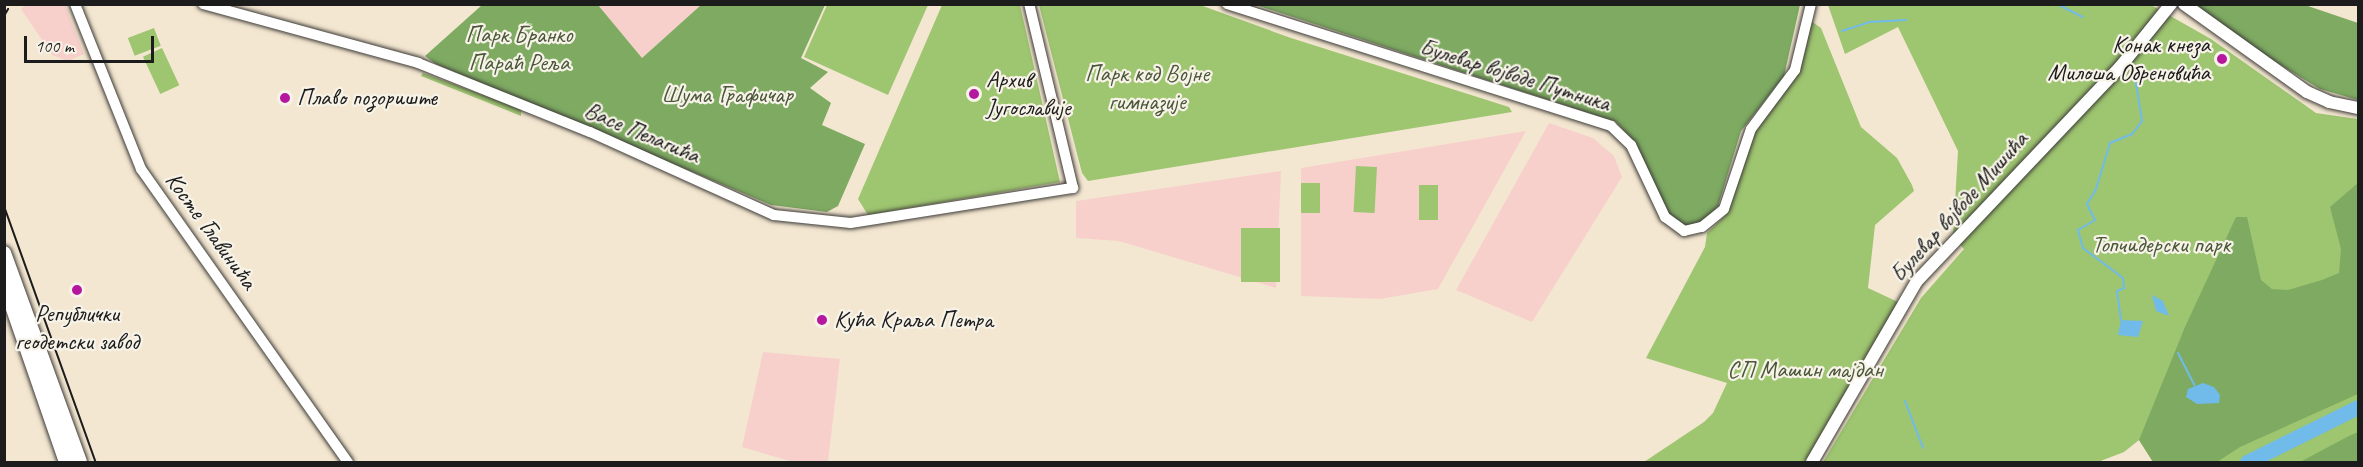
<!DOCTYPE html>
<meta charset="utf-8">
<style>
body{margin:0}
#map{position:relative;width:2363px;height:467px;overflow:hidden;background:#f4e7d1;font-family:Caveat,sans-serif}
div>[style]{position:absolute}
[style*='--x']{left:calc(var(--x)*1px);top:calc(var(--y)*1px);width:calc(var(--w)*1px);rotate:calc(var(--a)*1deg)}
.built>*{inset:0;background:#f7d0cb}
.green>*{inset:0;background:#9ec570;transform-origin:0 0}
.forest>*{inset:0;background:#7eaa62}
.water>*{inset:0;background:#70bbe9}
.stream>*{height:2px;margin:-1px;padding:0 1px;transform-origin:1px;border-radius:1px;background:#70bbe9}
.river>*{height:15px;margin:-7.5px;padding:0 7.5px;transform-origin:7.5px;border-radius:7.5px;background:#70bbe9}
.roads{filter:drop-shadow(0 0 2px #3c3a37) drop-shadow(0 0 2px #3c3a37)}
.tertiary>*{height:10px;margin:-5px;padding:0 5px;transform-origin:5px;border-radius:5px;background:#fff}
.secondary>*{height:12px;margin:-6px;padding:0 6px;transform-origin:6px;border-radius:6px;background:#fff}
.primary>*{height:14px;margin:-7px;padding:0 7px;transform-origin:7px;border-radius:7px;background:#fff}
.tram>*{height:1.5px;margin:-0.75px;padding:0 0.75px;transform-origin:0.75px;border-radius:0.75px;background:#1c1c1c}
.rail>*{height:2px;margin-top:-1px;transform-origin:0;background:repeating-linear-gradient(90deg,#1c1c1c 0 9px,transparent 0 13.5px)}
.dots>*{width:16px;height:16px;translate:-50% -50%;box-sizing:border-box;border:3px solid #f7f3e8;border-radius:50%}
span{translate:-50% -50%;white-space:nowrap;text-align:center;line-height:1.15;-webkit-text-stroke:4.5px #f7f3e8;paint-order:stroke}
.park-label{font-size:24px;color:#4a5739}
.poi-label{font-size:24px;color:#1c1c1c}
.right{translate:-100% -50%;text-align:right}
.left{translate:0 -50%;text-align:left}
.street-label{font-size:24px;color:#1c1c1c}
.frame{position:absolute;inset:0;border:6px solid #1c1c1c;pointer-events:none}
.scale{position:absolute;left:24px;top:36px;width:130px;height:27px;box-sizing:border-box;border:3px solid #1c1c1c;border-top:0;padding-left:8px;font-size:18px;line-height:21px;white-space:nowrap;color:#1c1c1c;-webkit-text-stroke:4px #f7f3e8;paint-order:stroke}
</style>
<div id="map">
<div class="built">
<i style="clip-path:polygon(25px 5px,65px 5px,84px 54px,68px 61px,52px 55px,21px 9px)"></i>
<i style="clip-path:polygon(598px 5px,701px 5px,642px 58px)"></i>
<i style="clip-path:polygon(1549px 123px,1593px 138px,1614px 156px,1622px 177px,1532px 322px,1456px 290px)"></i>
<i style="clip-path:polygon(1526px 131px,1438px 289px,1380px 299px,1301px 296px,1301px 168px)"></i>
<i style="clip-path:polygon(1281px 171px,1276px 288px,1119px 241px,1076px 238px,1076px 201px)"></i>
<i style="clip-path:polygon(763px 352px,840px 359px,828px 462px,793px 462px,742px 447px)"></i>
</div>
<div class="green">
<i style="clip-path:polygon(827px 5px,928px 5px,888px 95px,804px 57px)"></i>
<i style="clip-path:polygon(942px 5px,1020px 5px,1060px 182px,868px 215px,858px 199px)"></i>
<i style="clip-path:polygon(1039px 5px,1200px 5px,1291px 38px,1509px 107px,1512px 112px,1088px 181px,1082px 173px)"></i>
<i style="clip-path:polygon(1828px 5px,2151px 5px,2211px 39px,2316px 113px,2358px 119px,2358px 462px,2153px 462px,2139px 440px,2124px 452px,2098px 462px,1823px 462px,1921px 298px,1964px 249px,1953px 237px,1958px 151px,1898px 27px,1845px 54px)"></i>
<i style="clip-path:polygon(1811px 21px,1821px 28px,1861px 127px,1897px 158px,1912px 185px,1914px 191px,1875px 225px,1868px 288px,1898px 302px,1807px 462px,1644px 462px,1704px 422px,1713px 413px,1727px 383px,1646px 358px,1705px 247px,1707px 233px,1726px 215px,1756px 127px,1797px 75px)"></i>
<i style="left:154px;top:28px;width:19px;height:28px;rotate:69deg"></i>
<i style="left:162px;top:48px;width:41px;height:21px;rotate:65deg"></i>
<i style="clip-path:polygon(423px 73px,521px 109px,521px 116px,421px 76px)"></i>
<i style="left:1356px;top:166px;width:21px;height:46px;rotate:3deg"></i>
<i style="left:1301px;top:183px;width:19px;height:30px"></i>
<i style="left:1419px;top:185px;width:19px;height:35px"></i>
<i style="left:1241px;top:228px;width:39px;height:54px"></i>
</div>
<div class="forest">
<i style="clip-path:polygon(482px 5px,598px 5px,642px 58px,701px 5px,825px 5px,801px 58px,828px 72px,810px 88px,831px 103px,822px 125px,865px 144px,838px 206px,827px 212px,771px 205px,436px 64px,425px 56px)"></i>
<i style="clip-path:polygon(1256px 5px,1800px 5px,1784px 76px,1741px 131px,1718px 206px,1705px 220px,1688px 226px,1672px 220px,1631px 138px,1616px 122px)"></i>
<i style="clip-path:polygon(2191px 5px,2305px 5px,2358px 23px,2358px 100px,2320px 89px,2214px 24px)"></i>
<i style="clip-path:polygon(2358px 183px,2358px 394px,2240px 447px,2217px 462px,2153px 462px,2139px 440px,2185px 327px,2236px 217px,2247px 217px,2261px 280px,2272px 289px,2288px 290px,2322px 280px,2339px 273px,2341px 249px,2330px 207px)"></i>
<i style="clip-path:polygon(2358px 432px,2358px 462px,2300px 462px,2349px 436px)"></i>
</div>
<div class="water">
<i style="clip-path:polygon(2152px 295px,2163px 301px,2169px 316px,2156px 311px)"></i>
<i style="clip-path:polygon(2121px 320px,2143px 321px,2138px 337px,2118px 335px)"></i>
<i style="clip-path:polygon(2203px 383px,2214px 387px,2220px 395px,2219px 403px,2197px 404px,2186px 397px,2188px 389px)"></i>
</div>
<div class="stream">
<i style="--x:2057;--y:4;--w:29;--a:27"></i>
<i style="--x:1842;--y:31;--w:28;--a:-18"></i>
<i style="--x:1869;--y:22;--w:37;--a:-3"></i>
<i style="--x:2121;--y:320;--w:29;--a:-98"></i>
<i style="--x:2117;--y:291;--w:8;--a:-23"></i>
<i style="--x:2124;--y:288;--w:10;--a:-96"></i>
<i style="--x:2123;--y:278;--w:50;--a:-143.1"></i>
<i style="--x:2083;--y:248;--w:19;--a:-106"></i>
<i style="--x:2078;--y:230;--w:20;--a:-30"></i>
<i style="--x:2095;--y:220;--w:18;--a:-117"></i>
<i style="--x:2087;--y:204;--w:17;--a:-59"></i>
<i style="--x:2096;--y:189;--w:48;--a:-73.1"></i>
<i style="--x:2110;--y:143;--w:24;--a:-22"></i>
<i style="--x:2132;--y:134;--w:16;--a:-52"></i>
<i style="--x:2142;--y:121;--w:39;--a:-99"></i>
<i style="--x:2178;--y:353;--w:36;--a:63"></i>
<i style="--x:1905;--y:401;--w:50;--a:69"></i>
</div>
<div class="river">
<i style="--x:2247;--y:462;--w:124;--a:-26.4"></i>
</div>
<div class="roads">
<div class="tertiary">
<i style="--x:75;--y:4;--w:178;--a:68.2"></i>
<i style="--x:141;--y:169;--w:359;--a:54.8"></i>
<i style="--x:203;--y:4;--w:223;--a:15.3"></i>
<i style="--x:418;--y:63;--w:185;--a:21.9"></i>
<i style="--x:590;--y:132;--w:202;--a:24.3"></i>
<i style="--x:774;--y:215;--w:77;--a:5.9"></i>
<i style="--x:851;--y:223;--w:225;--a:-9"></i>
<i style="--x:1073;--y:188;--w:189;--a:-103.4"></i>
<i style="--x:1227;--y:4;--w:403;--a:17.6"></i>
<i style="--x:1611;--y:126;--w:28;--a:44"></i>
<i style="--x:1631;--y:145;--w:80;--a:64.7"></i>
<i style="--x:1665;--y:217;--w:24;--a:36"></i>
<i style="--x:1684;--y:231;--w:18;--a:-13"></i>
<i style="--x:1702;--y:227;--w:28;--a:-39"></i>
<i style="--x:1724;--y:209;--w:84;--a:-71.4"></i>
<i style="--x:1751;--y:129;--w:74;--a:-53.3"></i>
<i style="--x:1795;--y:70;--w:68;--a:-76.4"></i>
</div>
<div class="secondary">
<i style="--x:2184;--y:4;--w:151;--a:35.6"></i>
<i style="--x:2307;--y:92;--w:24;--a:24"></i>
<i style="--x:2329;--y:102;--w:30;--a:12"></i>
<i style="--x:1812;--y:462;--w:209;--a:-59.9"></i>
<i style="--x:1917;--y:281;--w:295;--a:-46.5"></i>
<i style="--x:2120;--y:67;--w:81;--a:-51"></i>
</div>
<div class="primary">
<i style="--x:4;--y:253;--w:222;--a:70"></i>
<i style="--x:4;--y:283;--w:189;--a:70.9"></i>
</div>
</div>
<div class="tram">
<i style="--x:4;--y:205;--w:273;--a:70.3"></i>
</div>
<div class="rail">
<i style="--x:4;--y:16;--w:14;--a:-60"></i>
</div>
<div class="dots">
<i style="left:2222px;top:59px;background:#b5179e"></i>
<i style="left:974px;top:94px;background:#b5179e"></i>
<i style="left:285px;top:98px;background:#b5179e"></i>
<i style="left:77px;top:290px;background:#b5179e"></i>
<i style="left:822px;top:320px;background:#b5179e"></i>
</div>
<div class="park-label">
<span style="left:519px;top:49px">Парк Бранко<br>Параћ Реља</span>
<span style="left:1147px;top:88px">Парк код Војне<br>гимназије</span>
<span style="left:727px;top:95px">Шума Графичар</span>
<span style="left:2161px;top:245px">Топчидерски парк</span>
<span style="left:1805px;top:370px">СП Машин мајдан</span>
</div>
<div class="poi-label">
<span class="right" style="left:2210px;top:59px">Конак кнеза<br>Милоша Обреновића</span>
<span class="left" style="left:986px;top:94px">Архив<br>Југославије</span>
<span class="left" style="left:297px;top:98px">Плаво позориште</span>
<span style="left:77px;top:328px">Републички<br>геодетски завод</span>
<span class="left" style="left:834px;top:320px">Кућа Краља Петра</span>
</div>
<div class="street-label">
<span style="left:1515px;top:75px;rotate:17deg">Булевар војводе Путника</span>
<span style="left:642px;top:133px;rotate:23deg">Васе Пелагића</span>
<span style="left:1959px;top:207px;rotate:-48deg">Булевар војводе Мишића</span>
<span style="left:211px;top:231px;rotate:54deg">Косте Главинића</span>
</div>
<div class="frame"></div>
<div class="scale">100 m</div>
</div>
